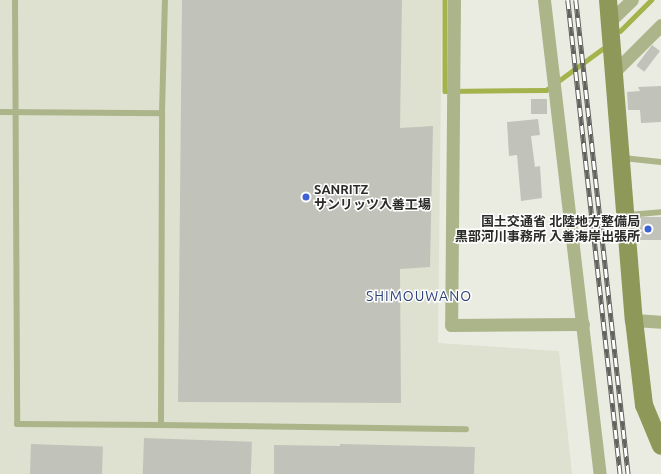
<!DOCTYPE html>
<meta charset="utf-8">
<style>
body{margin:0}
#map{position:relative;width:661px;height:474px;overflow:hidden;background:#eaece2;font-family:Ubuntu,"Noto Sans JP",sans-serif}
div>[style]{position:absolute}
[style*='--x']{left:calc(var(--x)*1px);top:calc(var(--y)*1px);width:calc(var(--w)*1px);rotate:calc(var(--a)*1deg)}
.built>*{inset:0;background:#dee1d0}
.stream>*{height:4.5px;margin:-2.25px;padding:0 2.25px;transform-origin:2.25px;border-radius:2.25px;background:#a5b34c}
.building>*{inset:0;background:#c1c3ba;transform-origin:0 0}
.lane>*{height:6px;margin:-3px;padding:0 3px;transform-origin:3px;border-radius:3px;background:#acb48a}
.street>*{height:13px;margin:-6.5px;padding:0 6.5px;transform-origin:6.5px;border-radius:6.5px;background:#acb48a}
.secondary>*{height:18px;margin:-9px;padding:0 9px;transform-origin:9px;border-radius:9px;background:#8e9858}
.rail>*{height:4.5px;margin-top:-2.25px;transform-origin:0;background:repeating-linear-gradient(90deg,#fff 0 9px,#61625d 0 18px);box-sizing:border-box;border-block:1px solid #61625d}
.dots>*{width:11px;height:11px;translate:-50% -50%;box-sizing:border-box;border:2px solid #fff;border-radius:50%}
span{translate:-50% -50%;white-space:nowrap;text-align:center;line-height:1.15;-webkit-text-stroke:3px #fff;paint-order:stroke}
.poi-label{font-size:13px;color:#2b2b28;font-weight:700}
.left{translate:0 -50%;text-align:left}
.right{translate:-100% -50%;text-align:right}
.neighbourhood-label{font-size:14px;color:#2c417a;letter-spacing:1px}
</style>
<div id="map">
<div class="built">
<i style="clip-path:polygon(0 0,442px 0,438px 343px,559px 351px,572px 474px,0 474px)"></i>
</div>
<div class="stream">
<i style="--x:445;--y:0;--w:91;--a:90"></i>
<i style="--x:445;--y:91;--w:101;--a:-0.6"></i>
<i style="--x:546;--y:90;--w:69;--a:-36.2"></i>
<i style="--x:620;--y:31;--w:44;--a:-45"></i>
</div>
<div class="building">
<i style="clip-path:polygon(182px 0,402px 0,400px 128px,433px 126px,430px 267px,400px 269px,401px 403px,178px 402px)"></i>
<i style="left:652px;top:45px;width:10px;height:26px;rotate:37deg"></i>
<i style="clip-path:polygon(661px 86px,661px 122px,641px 123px,640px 110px,628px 110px,627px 92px,640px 91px,638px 87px)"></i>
<i style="left:531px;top:99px;width:16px;height:15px"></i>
<i style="clip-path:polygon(538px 119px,540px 135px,531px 136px,535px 167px,540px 166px,542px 198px,521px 201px,517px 155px,509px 156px,507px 122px)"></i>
<i style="left:661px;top:217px;width:23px;height:25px;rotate:90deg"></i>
<i style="left:144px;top:438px;width:108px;height:36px;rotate:2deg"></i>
<i style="left:31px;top:444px;width:72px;height:30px;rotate:2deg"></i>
<i style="clip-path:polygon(340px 444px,475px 447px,474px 474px,274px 474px,274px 445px,340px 446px)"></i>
</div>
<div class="lane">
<i style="--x:15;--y:0;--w:424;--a:89.7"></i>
<i style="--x:17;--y:424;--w:144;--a:0.4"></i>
<i style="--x:161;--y:425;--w:312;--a:-89.8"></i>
<i style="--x:162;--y:113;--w:113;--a:-88.5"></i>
<i style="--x:0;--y:112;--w:162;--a:0.4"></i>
<i style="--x:623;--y:158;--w:38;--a:6"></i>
<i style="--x:628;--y:215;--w:33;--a:-5"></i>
<i style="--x:161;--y:425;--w:305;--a:0.8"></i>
</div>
<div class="street">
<i style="--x:454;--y:0;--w:325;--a:90.5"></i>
<i style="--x:451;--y:325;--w:132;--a:-0.4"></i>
<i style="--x:544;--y:0;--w:477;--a:83.3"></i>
<i style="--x:611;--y:20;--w:29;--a:-44"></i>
<i style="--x:615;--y:71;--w:65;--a:-45"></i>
<i style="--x:634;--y:320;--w:27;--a:4"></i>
</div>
<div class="secondary">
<i style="--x:608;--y:0;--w:321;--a:85.4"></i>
<i style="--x:634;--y:320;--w:86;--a:83.3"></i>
<i style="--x:644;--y:405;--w:44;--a:67.5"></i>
</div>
<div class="rail">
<i style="--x:568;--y:0;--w:477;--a:83.7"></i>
<i style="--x:576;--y:0;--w:477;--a:83.7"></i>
</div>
<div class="dots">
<i style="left:306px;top:197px;background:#3c62d3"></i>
<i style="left:648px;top:229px;background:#3c62d3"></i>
</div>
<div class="poi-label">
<span class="left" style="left:314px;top:197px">SANRITZ<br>サンリッツ入善工場</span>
<span class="right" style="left:640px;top:229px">国土交通省 北陸地方整備局<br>黒部河川事務所 入善海岸出張所</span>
</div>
<div class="neighbourhood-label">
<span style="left:419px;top:296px">SHIMOUWANO</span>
</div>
</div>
